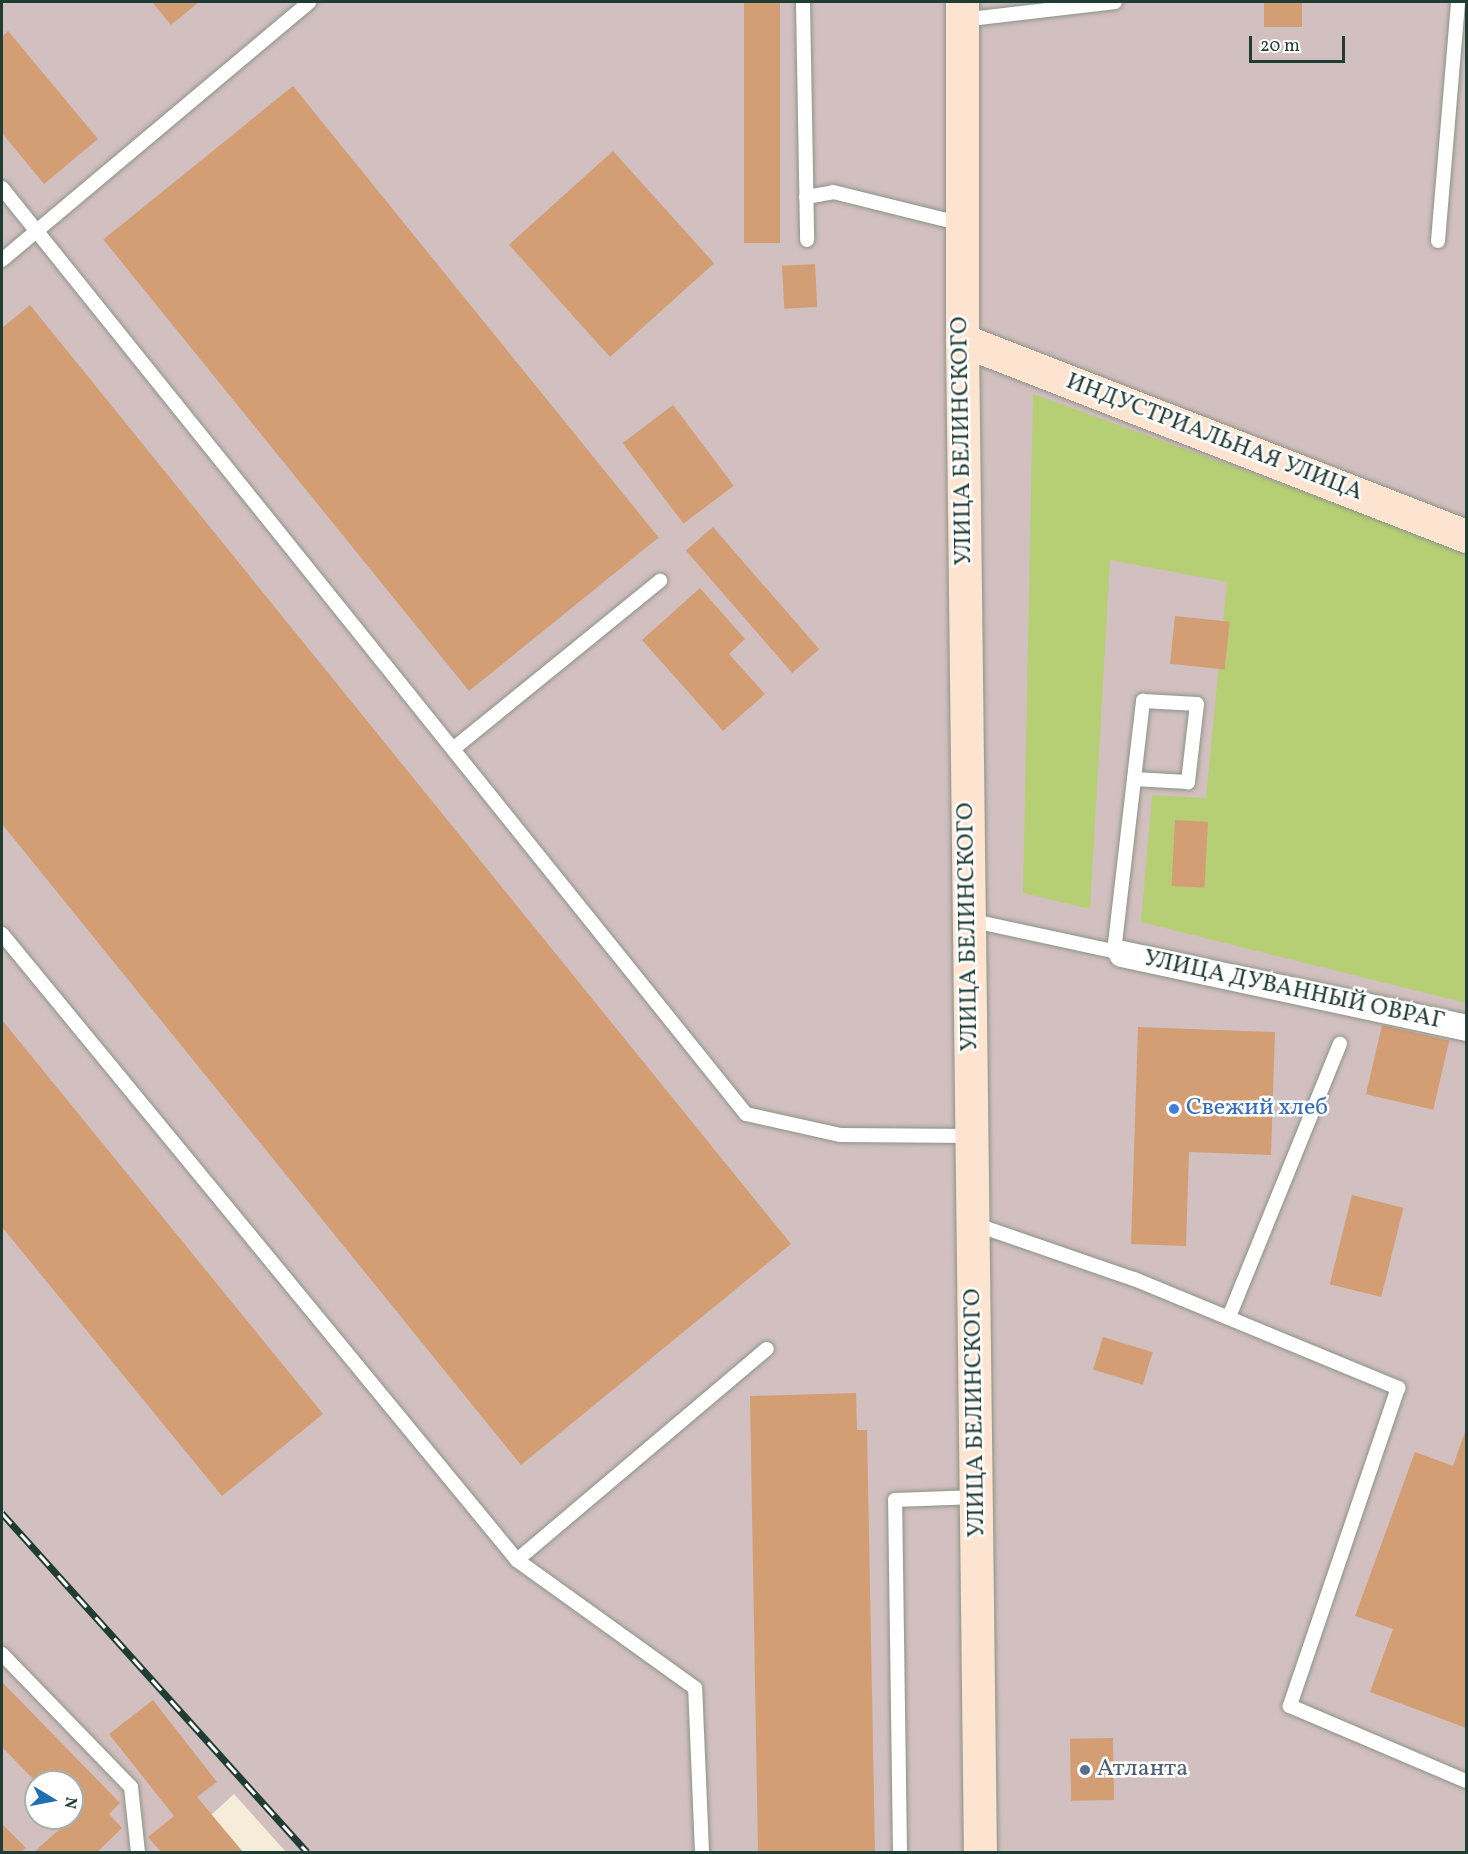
<!DOCTYPE html>
<meta charset="utf-8">
<style>
body{margin:0}
#map{position:relative;width:1468px;height:1854px;overflow:hidden;background:#f6ecda;font-family:Vollkorn,serif}
div>[style]{position:absolute}
[style*='--x']{left:calc(var(--x)*1px);top:calc(var(--y)*1px);width:calc(var(--w)*1px);rotate:calc(var(--a)*1deg)}
.industrial>*{inset:0;background:#d2bfbf}
.green>*{inset:0;background:#b6cf74}
.building>*{inset:0;background:#d49e75;transform-origin:0 0}
.roads{filter:drop-shadow(0 0 2px #8a9487) drop-shadow(0 0 2px #8a9487)}
.lane>*{height:14px;margin:-7px;padding:0 7px;transform-origin:7px;border-radius:7px;background:#fff}
.street>*{height:26px;margin:-13px;padding:0 13px;transform-origin:13px;border-radius:13px;background:#fff}
.secondary>*{height:33px;margin:-16.5px;padding:0 16.5px;transform-origin:16.5px;border-radius:16.5px;background:#fde4d1}
.rail>*{height:7px;margin-top:-3.5px;transform-origin:0;background:repeating-linear-gradient(90deg,#fff 0 14px,#1f3d34 0 28px);box-sizing:border-box;border-block:2px solid #1f3d34}
.dots>*{width:16px;height:16px;translate:-50% -50%;box-sizing:border-box;border:3px solid #fff;border-radius:50%}
span{translate:-50% -50%;white-space:nowrap;text-align:center;line-height:1.15;-webkit-text-stroke:5px #fff;paint-order:stroke}
.street-label{font-size:24px;color:#1f3d34}
.shop-label{font-size:24px;color:#366cbe}
.left{translate:0 -50%;text-align:left}
.service-label{font-size:24px;color:#4e5e75}
.frame{position:absolute;inset:0;border:3px solid #1f3d34;pointer-events:none}
.north{position:absolute;left:24px;top:1770px;width:60px;height:60px;box-sizing:border-box;background:#fff;border:2px solid #a5b1ae;border-radius:50%;rotate:100deg;font-size:16px;font-weight:700;line-height:24px;text-align:center;color:#1f3d34}
.north::after{content:'';display:block;margin:auto;width:21px;height:27px;background:#1f6fb2;clip-path:polygon(50% 0,100% 100%,50% 72%,0 100%)}
.scale{position:absolute;left:1249px;top:36px;width:96px;height:27px;box-sizing:border-box;border:3px solid #1f3d34;border-top:0;padding-left:8px;font-size:18px;line-height:21px;white-space:nowrap;color:#1f3d34;-webkit-text-stroke:4px #fff;paint-order:stroke}
</style>
<div id="map">
<div class="industrial">
<i style="clip-path:polygon(evenodd,2px 2px,1466px 2px,1466px 1852px,286px 1852px,234px 1794px,171px 1852px,2px 1852px,2px 2px,36px 1782px,72px 1782px,72px 1818px,36px 1818px,36px 1782px)"></i>
</div>
<div class="green">
<i style="clip-path:polygon(1033px 394px,1466px 551px,1466px 1003px,1141px 922px,1152px 795px,1206px 798px,1227px 582px,1110px 560px,1090px 909px,1023px 893px)"></i>
</div>
<div class="building">
<i style="clip-path:polygon(152px 2px,199px 2px,171px 25px)"></i>
<i style="left:744px;top:2px;width:36px;height:241px"></i>
<i style="left:1264px;top:2px;width:38px;height:25px"></i>
<i style="clip-path:polygon(8px 31px,98px 139px,44px 184px,2px 133px,2px 37px)"></i>
<i style="left:293px;top:86px;width:581px;height:244px;rotate:51deg"></i>
<i style="left:613px;top:151px;width:151px;height:140px;rotate:48deg"></i>
<i style="left:815px;top:264px;width:43px;height:33px;rotate:87deg"></i>
<i style="clip-path:polygon(30px 305px,791px 1244px,521px 1465px,2px 824px,2px 328px)"></i>
<i style="left:673px;top:405px;width:101px;height:63px;rotate:53deg"></i>
<i style="left:713px;top:527px;width:162px;height:36px;rotate:49deg"></i>
<i style="clip-path:polygon(700px 588px,745px 639px,729px 654px,765px 694px,723px 731px,642px 640px)"></i>
<i style="left:1175px;top:616px;width:55px;height:48px;rotate:6deg"></i>
<i style="left:1175px;top:820px;width:33px;height:66px;rotate:3deg"></i>
<i style="clip-path:polygon(2px 1020px,323px 1414px,222px 1496px,2px 1227px)"></i>
<i style="left:1382px;top:1025px;width:69px;height:71px;rotate:13deg"></i>
<i style="clip-path:polygon(1138px 1027px,1275px 1032px,1271px 1155px,1189px 1152px,1186px 1246px,1131px 1244px)"></i>
<i style="left:1352px;top:1195px;width:53px;height:92px;rotate:14deg"></i>
<i style="left:1103px;top:1337px;width:52px;height:34px;rotate:17deg"></i>
<i style="clip-path:polygon(856px 1393px,857px 1430px,867px 1430px,875px 1852px,758px 1852px,750px 1396px)"></i>
<i style="clip-path:polygon(1466px 1429px,1466px 1728px,1370px 1692px,1393px 1629px,1355px 1616px,1415px 1452px,1453px 1466px)"></i>
<i style="clip-path:polygon(2px 1682px,120px 1803px,109px 1814px,122px 1828px,97px 1852px,34px 1852px,72px 1818px,72px 1782px,36px 1782px,2px 1747px)"></i>
<i style="clip-path:polygon(153px 1700px,217px 1782px,197px 1797px,243px 1852px,161px 1852px,148px 1837px,174px 1816px,109px 1734px)"></i>
<i style="left:1113px;top:1738px;width:62px;height:43px;rotate:89deg"></i>
<i style="clip-path:polygon(2px 1824px,26px 1848px,21px 1852px,2px 1852px)"></i>
</div>
<div class="roads">
<div class="lane">
<i style="--x:803;--y:2;--w:238;--a:89"></i>
<i style="--x:962;--y:20;--w:154;--a:-6.7"></i>
<i style="--x:2;--y:188;--w:1188;--a:51.22"></i>
<i style="--x:746;--y:1114;--w:96;--a:12.6"></i>
<i style="--x:840;--y:1135;--w:133;--a:0.4"></i>
<i style="--x:806;--y:197;--w:27;--a:-10"></i>
<i style="--x:833;--y:192;--w:133;--a:13.9"></i>
<i style="--x:1438;--y:241;--w:240;--a:-85.2"></i>
<i style="--x:2;--y:260;--w:401;--a:-40"></i>
<i style="--x:453;--y:749;--w:267;--a:-39.1"></i>
<i style="--x:969;--y:920;--w:157;--a:12.2"></i>
<i style="--x:2;--y:934;--w:811;--a:50.56"></i>
<i style="--x:1114;--y:952;--w:174;--a:-83.4"></i>
<i style="--x:1134;--y:779;--w:79;--a:-83.4"></i>
<i style="--x:1143;--y:701;--w:54;--a:3.2"></i>
<i style="--x:1197;--y:704;--w:79;--a:96.6"></i>
<i style="--x:1188;--y:782;--w:54;--a:-176.8"></i>
<i style="--x:974;--y:1224;--w:169;--a:19"></i>
<i style="--x:1134;--y:1279;--w:286;--a:22.4"></i>
<i style="--x:1398;--y:1388;--w:336;--a:108.8"></i>
<i style="--x:1290;--y:1706;--w:191;--a:23.1"></i>
<i style="--x:1229;--y:1317;--w:295;--a:-67.9"></i>
<i style="--x:2;--y:1654;--w:185;--a:45.9"></i>
<i style="--x:131;--y:1787;--w:65;--a:83.9"></i>
<i style="--x:702;--y:1852;--w:164;--a:-92.4"></i>
<i style="--x:695;--y:1688;--w:219;--a:-144.3"></i>
<i style="--x:517;--y:1560;--w:327;--a:-40.2"></i>
<i style="--x:900;--y:1852;--w:352;--a:-90.8"></i>
<i style="--x:895;--y:1500;--w:82;--a:-2.1"></i>
</div>
<div class="street">
<i style="--x:1122;--y:954;--w:352;--a:12.1"></i>
</div>
<div class="secondary">
<i style="--x:962;--y:2;--w:338;--a:90"></i>
<i style="--x:962;--y:340;--w:1512;--a:89.32"></i>
<i style="--x:962;--y:340;--w:541;--a:21.25"></i>
</div>
</div>
<div class="rail">
<i style="--x:2;--y:1513;--w:456;--a:48"></i>
</div>
<div class="dots">
<i style="left:1174px;top:1109px;background:#3f7fe0"></i>
<i style="left:1085px;top:1770px;background:#5c6f8a"></i>
</div>
<div class="street-label">
<span style="left:1214px;top:438px;rotate:21deg">ИНДУСТРИАЛЬНАЯ УЛИЦА</span>
<span style="left:963px;top:441px;rotate:-91deg">УЛИЦА БЕЛИНСКОГО</span>
<span style="left:969px;top:927px;rotate:-91deg">УЛИЦА БЕЛИНСКОГО</span>
<span style="left:1294px;top:991px;rotate:12deg">УЛИЦА ДУВАННЫЙ ОВРАГ</span>
<span style="left:976px;top:1413px;rotate:-91deg">УЛИЦА БЕЛИНСКОГО</span>
</div>
<div class="shop-label">
<span class="left" style="left:1186px;top:1109px">Свежий хлеб</span>
</div>
<div class="service-label">
<span class="left" style="left:1097px;top:1770px">Атланта</span>
</div>
<div class="frame"></div>
<div class="north">N</div>
<div class="scale">20 m</div>
</div>
